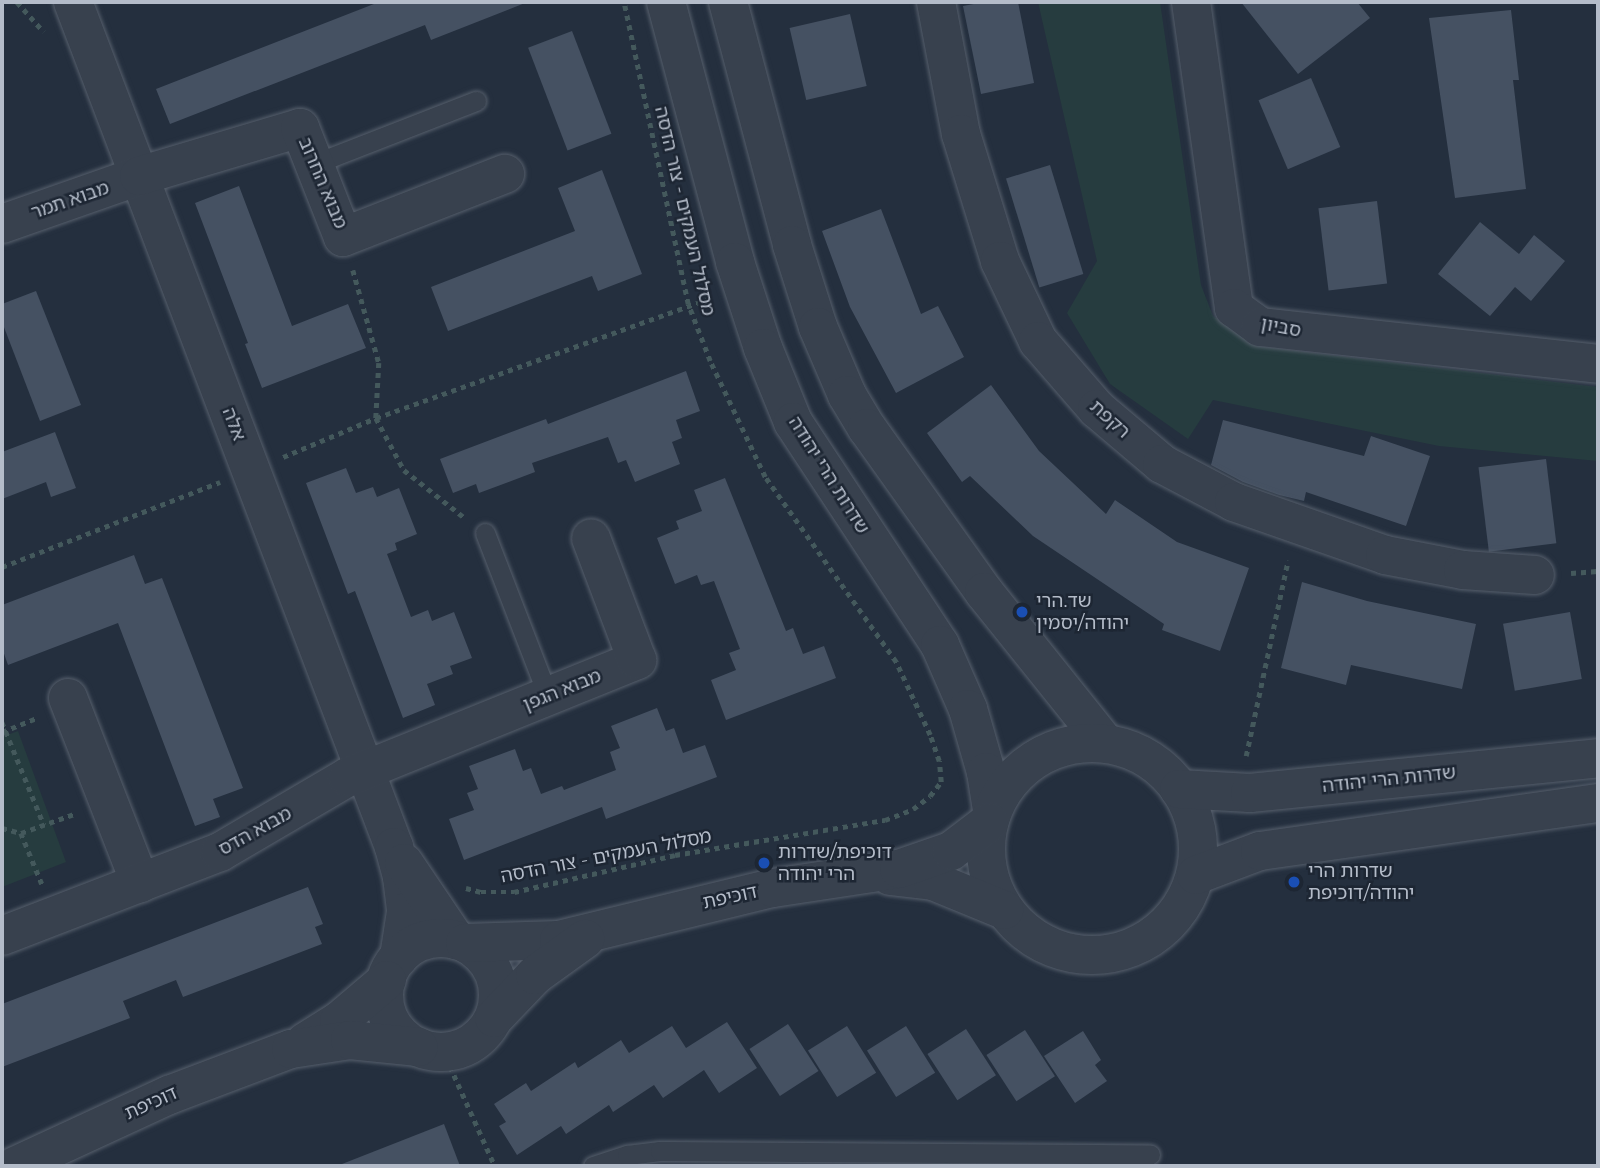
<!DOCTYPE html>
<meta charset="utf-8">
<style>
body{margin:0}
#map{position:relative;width:1600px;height:1168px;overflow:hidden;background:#242f3e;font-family:Montserrat,"Noto Sans Hebrew",sans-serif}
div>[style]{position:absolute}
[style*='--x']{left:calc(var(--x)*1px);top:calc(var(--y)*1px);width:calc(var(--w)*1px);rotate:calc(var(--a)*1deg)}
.green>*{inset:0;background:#263c3f}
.building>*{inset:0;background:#455162;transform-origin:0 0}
.path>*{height:4.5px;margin-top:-2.25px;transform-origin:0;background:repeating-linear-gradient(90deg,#44595c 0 5px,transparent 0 10px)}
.roads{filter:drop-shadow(0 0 2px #565f6c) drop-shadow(0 0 2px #565f6c)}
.service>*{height:19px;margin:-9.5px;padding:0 9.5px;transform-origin:9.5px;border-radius:9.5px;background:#38414e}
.minor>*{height:38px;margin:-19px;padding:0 19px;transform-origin:19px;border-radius:19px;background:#38414e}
.tertiary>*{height:38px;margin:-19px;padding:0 19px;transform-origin:19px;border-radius:19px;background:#38414e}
.tertiary>.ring{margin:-19px;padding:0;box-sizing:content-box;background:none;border:38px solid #38414e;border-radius:50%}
.dots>*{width:19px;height:19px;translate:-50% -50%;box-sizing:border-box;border:4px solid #1d2633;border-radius:50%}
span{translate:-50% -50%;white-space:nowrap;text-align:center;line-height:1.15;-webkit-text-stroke:5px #1d2633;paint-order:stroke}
.street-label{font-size:19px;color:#b4bcc9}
.poi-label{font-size:19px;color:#b4bcc9}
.left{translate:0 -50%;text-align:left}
.frame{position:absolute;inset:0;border:4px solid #b4bcc9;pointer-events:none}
</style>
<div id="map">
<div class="green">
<i style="clip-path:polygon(1038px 2px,1160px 2px,1201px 285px,1213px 316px,1256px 346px,1598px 387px,1598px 461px,1439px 446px,1213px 400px,1188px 439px,1110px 384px,1067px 313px,1097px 261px)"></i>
<i style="clip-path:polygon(18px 731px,66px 862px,2px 887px,2px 737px)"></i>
</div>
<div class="building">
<i style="clip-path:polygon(379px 2px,525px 3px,431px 40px,425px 25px,170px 124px,156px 89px)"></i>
<i style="clip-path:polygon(984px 2px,1018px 2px,1034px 83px,981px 94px,963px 6px)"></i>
<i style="clip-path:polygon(1241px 2px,1357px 2px,1370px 18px,1298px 74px)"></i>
<i style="clip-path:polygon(1511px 10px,1519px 80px,1513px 80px,1526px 189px,1455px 198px,1429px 18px)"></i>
<i style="left:850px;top:14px;width:74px;height:62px;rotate:77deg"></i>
<i style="left:572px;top:31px;width:110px;height:47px;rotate:69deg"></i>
<i style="left:1311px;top:78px;width:75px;height:57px;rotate:67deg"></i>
<i style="left:1050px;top:165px;width:114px;height:46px;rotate:73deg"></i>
<i style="clip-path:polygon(602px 170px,642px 274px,598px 291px,592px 276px,448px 331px,431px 287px,575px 231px,558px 188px)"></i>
<i style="clip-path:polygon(239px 186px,292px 326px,348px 304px,366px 348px,262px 388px,245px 344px,248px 343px,195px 203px)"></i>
<i style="left:1377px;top:201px;width:83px;height:59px;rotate:83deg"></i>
<i style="clip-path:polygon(881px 209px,921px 314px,938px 306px,964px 357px,896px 393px,850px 307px,822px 231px)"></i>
<i style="clip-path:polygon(1480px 222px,1519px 254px,1534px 235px,1565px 261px,1531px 301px,1515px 287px,1490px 316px,1438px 274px)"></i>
<i style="clip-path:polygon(36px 291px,81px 405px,40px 421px,2px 322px,2px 304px)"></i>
<i style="clip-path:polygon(686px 371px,700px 411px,676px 420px,682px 438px,672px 442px,680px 464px,635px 482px,626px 460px,618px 463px,608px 437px,532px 463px,535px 472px,479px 493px,476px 484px,453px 493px,440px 459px,546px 419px,548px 424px)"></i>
<i style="clip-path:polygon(991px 385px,1039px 451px,1106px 514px,1115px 500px,1177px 542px,1249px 568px,1220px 651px,1162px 630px,1164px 624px,1033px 536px,970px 476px,962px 482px,927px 433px)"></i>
<i style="clip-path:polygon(1223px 420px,1364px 456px,1371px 436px,1430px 456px,1406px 526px,1306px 492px,1304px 501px,1279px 495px,1243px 482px,1211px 465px)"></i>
<i style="clip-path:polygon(55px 432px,76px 488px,51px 497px,46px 482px,2px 499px,2px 452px)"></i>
<i style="left:1546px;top:459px;width:85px;height:68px;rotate:83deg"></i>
<i style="clip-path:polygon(346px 468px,356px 493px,373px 487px,377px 497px,399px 488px,417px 534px,395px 543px,397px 550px,387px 554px,411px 617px,428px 610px,432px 621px,454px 612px,472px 658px,450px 666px,453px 674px,427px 684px,435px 705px,403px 718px,355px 591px,348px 594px,306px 483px)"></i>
<i style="clip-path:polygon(725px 478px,786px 631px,793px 628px,803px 654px,824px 646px,836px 678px,726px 720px,711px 680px,736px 670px,729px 653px,740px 649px,714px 581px,701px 585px,697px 575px,675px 584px,657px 538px,679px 529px,676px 521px,702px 511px,694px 490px)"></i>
<i style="clip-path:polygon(134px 555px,145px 584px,162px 578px,243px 788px,213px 799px,220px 817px,195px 826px,118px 623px,8px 665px,2px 648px,2px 605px)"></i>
<i style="clip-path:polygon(1302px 582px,1367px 601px,1476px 624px,1462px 689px,1351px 665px,1346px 685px,1281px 668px)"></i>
<i style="left:1570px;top:612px;width:68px;height:68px;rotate:80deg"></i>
<i style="clip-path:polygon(657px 708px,666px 731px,674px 728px,683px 753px,705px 745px,717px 777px,606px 819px,602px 807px,464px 860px,449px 819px,474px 810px,467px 793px,478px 789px,469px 766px,515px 749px,523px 771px,531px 768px,541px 794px,562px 786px,564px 790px,616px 770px,610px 752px,620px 748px,611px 726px)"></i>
<i style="clip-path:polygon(308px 887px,323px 924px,315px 927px,322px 944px,183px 997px,176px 980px,123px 1001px,130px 1018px,2px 1067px,2px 1004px)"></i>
<i style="clip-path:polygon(727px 1022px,757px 1068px,719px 1093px,704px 1070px,663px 1098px,654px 1085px,613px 1112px,609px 1105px,566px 1134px,561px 1126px,517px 1155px,499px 1126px,506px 1122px,494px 1104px,526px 1083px,531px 1091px,575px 1062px,578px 1068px,621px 1040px,629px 1053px,672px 1026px,686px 1048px)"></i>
<i style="left:788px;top:1024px;width:56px;height:46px;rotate:57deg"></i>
<i style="left:847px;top:1026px;width:55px;height:46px;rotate:58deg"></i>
<i style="left:906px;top:1026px;width:55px;height:46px;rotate:58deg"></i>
<i style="left:966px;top:1029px;width:55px;height:46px;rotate:57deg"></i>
<i style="left:1025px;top:1030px;width:55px;height:46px;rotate:57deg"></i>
<i style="clip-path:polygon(1083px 1031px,1101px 1060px,1095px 1065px,1107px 1081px,1075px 1103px,1044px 1056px)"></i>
<i style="clip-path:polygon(444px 1124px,460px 1166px,342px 1166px,342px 1164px)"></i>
</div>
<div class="path">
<i style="--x:17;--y:2;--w:40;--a:48"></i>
<i style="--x:353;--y:270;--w:97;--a:74.4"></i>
<i style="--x:379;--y:363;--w:55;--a:93.1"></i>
<i style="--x:376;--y:418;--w:59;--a:61.7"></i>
<i style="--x:404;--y:470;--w:78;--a:38.2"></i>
<i style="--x:283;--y:457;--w:101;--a:-22.8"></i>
<i style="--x:376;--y:418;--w:356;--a:-19.7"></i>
<i style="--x:2;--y:567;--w:234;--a:-21.3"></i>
<i style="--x:1571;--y:573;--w:27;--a:-4"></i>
<i style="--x:2;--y:722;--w:111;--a:67.8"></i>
<i style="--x:2;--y:732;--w:38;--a:-22"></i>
<i style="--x:1246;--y:756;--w:200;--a:-77.9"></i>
<i style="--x:2;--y:828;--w:20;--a:15"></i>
<i style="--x:21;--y:833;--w:56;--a:-19.7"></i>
<i style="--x:21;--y:833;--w:55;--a:67.6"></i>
<i style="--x:466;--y:888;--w:16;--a:15"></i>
<i style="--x:481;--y:892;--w:33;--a:0"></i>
<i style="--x:514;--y:892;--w:165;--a:-12.9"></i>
<i style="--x:675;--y:855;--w:213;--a:-9.5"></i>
<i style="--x:885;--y:820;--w:30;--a:-21"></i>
<i style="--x:913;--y:809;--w:21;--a:-37"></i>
<i style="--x:930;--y:796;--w:18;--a:-52"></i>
<i style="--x:941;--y:782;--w:21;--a:-95"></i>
<i style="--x:939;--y:761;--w:28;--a:-109"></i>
<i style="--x:930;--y:735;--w:81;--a:-115"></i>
<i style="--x:896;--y:662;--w:227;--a:-125.3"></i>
<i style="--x:765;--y:477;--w:128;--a:-115.4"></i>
<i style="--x:710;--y:361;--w:61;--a:-111.1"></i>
<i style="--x:688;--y:304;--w:309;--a:-102"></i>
<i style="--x:450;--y:1066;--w:110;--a:65.8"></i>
</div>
<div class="roads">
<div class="service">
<i style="--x:314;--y:164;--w:174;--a:-21.3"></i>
<i style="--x:485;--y:533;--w:175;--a:68.9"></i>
<i style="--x:593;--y:1166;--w:36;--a:-18"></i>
<i style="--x:627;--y:1155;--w:33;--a:-7"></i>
<i style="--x:660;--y:1151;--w:490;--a:0.4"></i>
</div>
<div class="minor">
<i style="--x:73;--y:2;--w:904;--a:69.2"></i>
<i style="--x:394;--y:847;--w:31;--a:75"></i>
<i style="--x:402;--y:877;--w:35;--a:83"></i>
<i style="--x:406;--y:912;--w:46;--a:98.8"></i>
<i style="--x:936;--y:2;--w:134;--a:79.3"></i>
<i style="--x:961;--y:134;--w:133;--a:72.9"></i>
<i style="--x:1000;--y:261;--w:89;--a:64.6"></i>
<i style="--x:1038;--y:341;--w:90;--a:49.1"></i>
<i style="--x:1097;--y:409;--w:85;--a:40.2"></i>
<i style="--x:1162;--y:464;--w:81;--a:27.8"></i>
<i style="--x:1234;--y:502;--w:160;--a:19.3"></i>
<i style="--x:1385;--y:555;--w:79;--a:10.9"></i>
<i style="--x:1463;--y:570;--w:72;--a:4"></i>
<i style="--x:1191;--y:2;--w:309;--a:82"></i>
<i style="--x:1234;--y:308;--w:32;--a:36"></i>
<i style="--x:1260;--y:327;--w:340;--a:6.2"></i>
<i style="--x:2;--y:224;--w:145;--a:-19.3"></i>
<i style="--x:139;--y:176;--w:168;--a:-16.6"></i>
<i style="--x:300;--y:128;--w:117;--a:68.5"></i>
<i style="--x:343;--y:237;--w:174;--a:-21.3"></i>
<i style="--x:68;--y:698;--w:199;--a:68.7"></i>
<i style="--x:404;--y:863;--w:93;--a:56"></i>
<i style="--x:2;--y:936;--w:234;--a:-21.1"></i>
<i style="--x:220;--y:852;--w:148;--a:-30.4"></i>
<i style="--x:348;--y:777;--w:312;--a:-22"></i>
<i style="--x:637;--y:660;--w:130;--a:-110.7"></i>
</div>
<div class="tertiary">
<i style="--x:666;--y:2;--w:269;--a:75.1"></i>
<i style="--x:735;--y:262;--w:90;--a:72"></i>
<i style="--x:763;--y:348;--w:80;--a:67.9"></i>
<i style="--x:793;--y:422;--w:267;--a:56.6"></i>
<i style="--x:940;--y:645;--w:70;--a:66.4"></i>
<i style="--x:968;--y:709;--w:66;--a:74.1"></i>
<i style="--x:986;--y:772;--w:39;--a:81"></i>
<i style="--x:728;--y:2;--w:251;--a:75.2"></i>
<i style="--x:792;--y:245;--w:86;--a:72.4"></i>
<i style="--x:818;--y:327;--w:74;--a:66.9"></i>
<i style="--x:847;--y:395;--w:39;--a:59"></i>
<i style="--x:867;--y:428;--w:201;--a:54.5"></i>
<i style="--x:984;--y:592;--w:193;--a:51.3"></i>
<i class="ring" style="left:986px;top:743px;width:174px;height:174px"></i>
<i style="--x:1179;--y:789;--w:71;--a:3.2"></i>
<i style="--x:1250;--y:793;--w:350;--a:-5.7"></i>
<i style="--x:1196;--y:875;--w:68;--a:-20.6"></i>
<i style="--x:1260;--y:851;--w:341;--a:-8.1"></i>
<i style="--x:890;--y:876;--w:43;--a:6.6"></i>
<i style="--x:933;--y:881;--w:77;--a:22.2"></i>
<i class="ring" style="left:384px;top:938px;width:76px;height:76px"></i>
<i style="--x:465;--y:943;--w:94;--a:-1.8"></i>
<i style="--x:559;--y:940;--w:220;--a:-13.7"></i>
<i style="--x:773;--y:888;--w:127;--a:-8.6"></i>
<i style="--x:899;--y:869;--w:55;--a:-19.1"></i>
<i style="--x:951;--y:851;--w:48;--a:-37.3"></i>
<i style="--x:494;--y:1018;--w:59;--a:-46.4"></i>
<i style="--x:535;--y:975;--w:62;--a:-35.8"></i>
<i style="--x:305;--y:1042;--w:40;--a:-32"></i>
<i style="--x:339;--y:1021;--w:63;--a:-40.5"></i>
<i style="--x:15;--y:1166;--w:170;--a:-24.8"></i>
<i style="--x:169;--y:1095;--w:130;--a:-20.7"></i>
<i style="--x:291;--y:1049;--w:60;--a:-8.7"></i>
<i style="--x:350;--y:1040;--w:69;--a:5.8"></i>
</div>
</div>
<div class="dots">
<i style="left:1022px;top:612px;background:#1a4fb4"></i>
<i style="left:764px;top:863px;background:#1a4fb4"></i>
<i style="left:1294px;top:882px;background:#1a4fb4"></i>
</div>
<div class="street-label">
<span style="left:323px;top:183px;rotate:67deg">מבוא החרוב</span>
<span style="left:70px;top:200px;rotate:-19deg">מבוא תמר</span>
<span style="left:685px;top:211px;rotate:77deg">מסלול העמקים - צור הדסה</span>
<span style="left:1281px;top:327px;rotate:11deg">סביון</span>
<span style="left:1110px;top:419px;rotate:42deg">רקפת</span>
<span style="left:234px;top:424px;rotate:69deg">אלה</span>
<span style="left:829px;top:475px;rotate:58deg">שדרות הרי יהודה</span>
<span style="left:562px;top:690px;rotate:-22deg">מבוא הגפן</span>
<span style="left:1389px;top:779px;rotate:-6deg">שדרות הרי יהודה</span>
<span style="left:255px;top:831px;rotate:-29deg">מבוא הדס</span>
<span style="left:606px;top:856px;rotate:-11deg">מסלול העמקים - צור הדסה</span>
<span style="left:730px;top:897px;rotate:-12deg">דוכיפת</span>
<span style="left:151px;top:1103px;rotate:-24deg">דוכיפת</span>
</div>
<div class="poi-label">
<span class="left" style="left:1036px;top:612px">שד.הרי<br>יהודה/יסמין</span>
<span class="left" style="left:778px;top:863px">דוכיפת/שדרות<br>הרי יהודה</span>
<span class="left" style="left:1308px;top:882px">שדרות הרי<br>יהודה/דוכיפת</span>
</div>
<div class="frame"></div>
</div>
